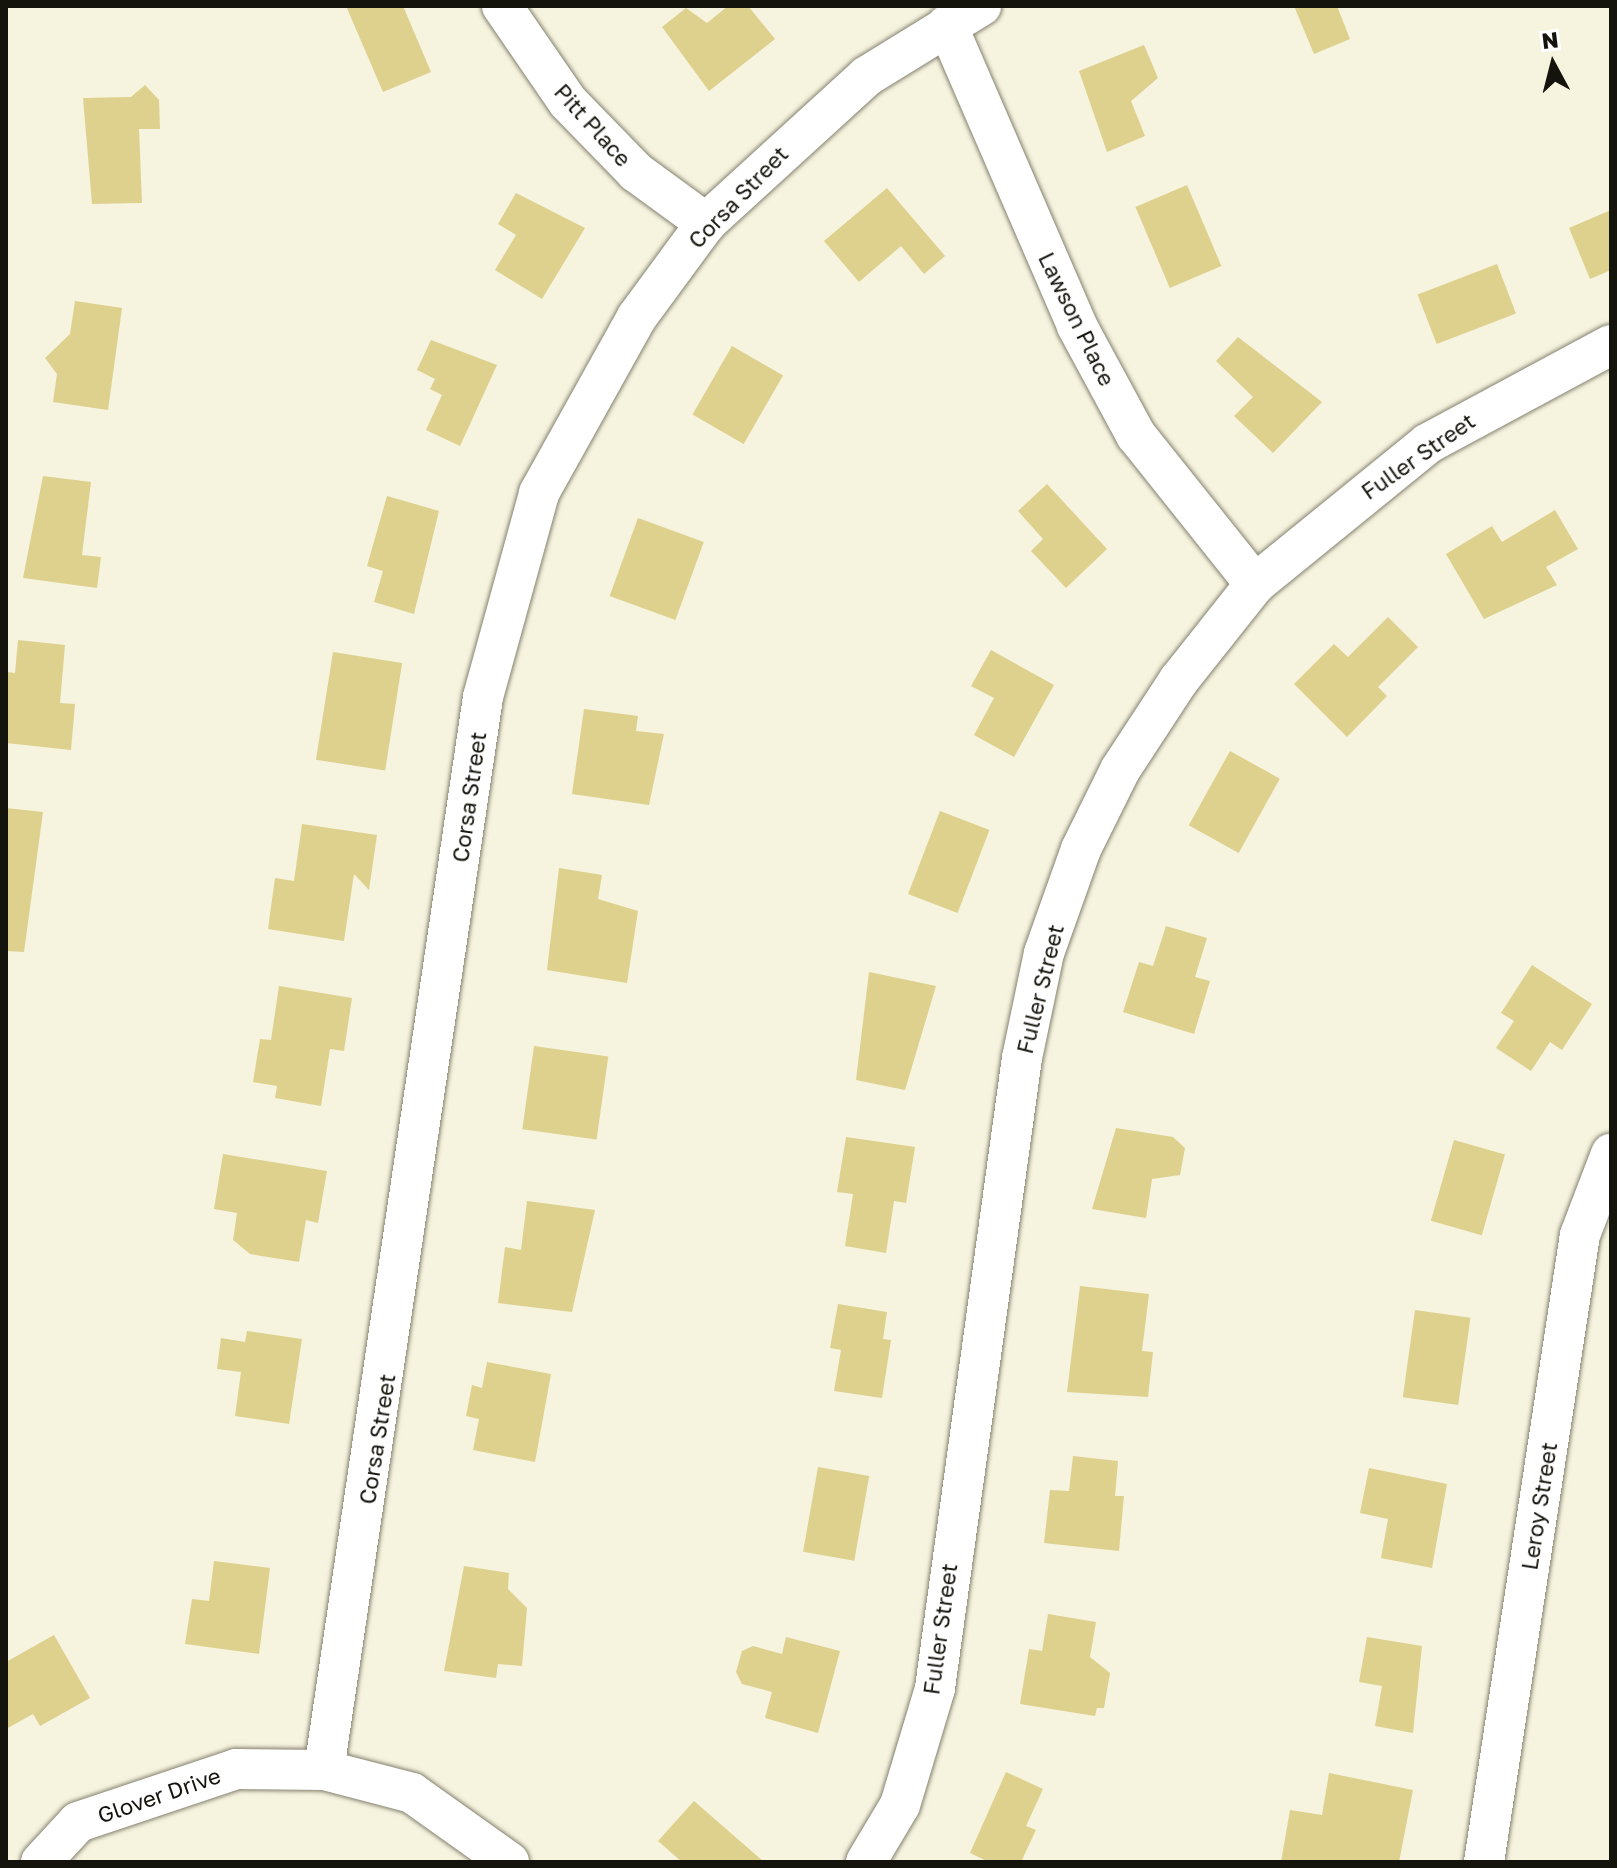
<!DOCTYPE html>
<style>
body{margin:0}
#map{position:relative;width:1617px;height:1868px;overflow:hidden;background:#f6f3df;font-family:"Golos Text",sans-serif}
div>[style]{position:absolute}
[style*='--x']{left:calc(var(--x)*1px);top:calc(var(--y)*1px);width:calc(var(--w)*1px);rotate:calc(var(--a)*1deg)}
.building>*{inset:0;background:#ddd18d;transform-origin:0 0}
.roads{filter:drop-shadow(0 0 2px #84816f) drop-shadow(0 0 2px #84816f)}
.minor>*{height:40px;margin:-20px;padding:0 20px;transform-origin:20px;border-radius:20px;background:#fff}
span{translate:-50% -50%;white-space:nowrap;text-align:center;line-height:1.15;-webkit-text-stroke:7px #fff;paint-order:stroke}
.street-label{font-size:22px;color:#14130c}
.frame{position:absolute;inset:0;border:8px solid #14130c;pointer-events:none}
.north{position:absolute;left:1513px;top:24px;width:80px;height:80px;-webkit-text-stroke:6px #fff;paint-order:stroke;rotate:353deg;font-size:22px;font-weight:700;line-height:32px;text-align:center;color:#14130c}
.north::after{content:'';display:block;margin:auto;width:28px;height:36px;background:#14130c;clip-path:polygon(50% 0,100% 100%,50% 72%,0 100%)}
</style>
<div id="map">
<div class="building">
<i style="clip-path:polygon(346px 6px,403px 6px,431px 72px,383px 92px)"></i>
<i style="clip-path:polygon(728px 6px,748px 6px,775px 39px,709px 91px,662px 27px,686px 8px,707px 23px)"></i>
<i style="clip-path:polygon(1294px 6px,1337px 6px,1350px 39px,1314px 54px)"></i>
<i style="clip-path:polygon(1144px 45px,1158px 78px,1131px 101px,1145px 136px,1107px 152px,1079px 71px)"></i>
<i style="clip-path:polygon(145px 85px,159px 100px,160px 129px,139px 129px,142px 203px,92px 204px,83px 98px,131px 97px)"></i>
<i style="left:1187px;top:185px;width:88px;height:56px;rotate:67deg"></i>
<i style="clip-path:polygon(887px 188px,945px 256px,924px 274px,901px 246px,859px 282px,824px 241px)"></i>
<i style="clip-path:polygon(516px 193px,585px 228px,542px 299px,495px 270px,516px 235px,498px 224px)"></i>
<i style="clip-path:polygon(1611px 210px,1611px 270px,1590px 279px,1569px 228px)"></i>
<i style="left:1497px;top:264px;width:53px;height:85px;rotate:69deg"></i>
<i style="clip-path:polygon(75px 301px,122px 308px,108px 410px,53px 402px,57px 374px,45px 358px,70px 334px)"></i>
<i style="clip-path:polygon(1238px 337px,1322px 402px,1273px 453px,1234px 416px,1253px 397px,1216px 361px)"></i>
<i style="clip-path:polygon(431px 340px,497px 365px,460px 446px,426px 430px,442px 395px,430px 389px,435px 379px,417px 370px)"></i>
<i style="left:732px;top:346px;width:59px;height:79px;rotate:30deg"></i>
<i style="clip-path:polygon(43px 476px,91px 482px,82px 555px,101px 557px,97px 588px,23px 578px)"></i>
<i style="clip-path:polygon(1047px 484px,1107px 549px,1066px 588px,1031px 551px,1043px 539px,1018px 511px)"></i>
<i style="clip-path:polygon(387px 496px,439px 511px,414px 614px,374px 602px,383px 571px,367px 566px)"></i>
<i style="clip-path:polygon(1555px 510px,1578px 549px,1546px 567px,1557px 585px,1484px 619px,1446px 554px,1492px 526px,1502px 542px)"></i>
<i style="left:638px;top:518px;width:70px;height:83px;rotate:20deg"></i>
<i style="clip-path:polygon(1388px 617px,1418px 647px,1378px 687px,1387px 696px,1347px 737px,1294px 684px,1334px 644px,1348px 657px)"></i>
<i style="clip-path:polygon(18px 640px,65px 645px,60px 703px,75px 704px,71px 750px,6px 743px,6px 672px,15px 673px)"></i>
<i style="clip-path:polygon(991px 650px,1054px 685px,1014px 757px,974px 735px,994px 698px,971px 686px)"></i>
<i style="left:333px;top:652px;width:70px;height:109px;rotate:9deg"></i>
<i style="clip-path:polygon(584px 709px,638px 716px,636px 731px,664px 734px,649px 805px,572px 794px)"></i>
<i style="left:1230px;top:751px;width:57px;height:85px;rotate:29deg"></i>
<i style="clip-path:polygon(6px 808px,43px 812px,24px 952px,6px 951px)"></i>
<i style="left:940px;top:811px;width:53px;height:89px;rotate:21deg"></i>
<i style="clip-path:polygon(302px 824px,377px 835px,369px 890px,354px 874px,344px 941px,268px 929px,275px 878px,294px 881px)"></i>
<i style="clip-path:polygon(559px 868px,602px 875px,598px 899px,638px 911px,627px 983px,547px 970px)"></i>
<i style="clip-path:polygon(1166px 926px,1207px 938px,1195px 977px,1210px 981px,1194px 1034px,1123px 1012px,1139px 962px,1153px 966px)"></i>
<i style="clip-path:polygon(1532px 965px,1592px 1004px,1562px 1050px,1550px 1042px,1531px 1071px,1496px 1048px,1514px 1021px,1501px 1013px)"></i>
<i style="clip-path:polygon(869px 972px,936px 986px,905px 1090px,856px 1080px)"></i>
<i style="clip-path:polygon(279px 986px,352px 998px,344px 1051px,330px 1049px,321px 1106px,275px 1098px,277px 1086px,253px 1082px,260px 1039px,271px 1040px)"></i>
<i style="left:534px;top:1046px;width:75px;height:84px;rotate:8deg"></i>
<i style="clip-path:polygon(1116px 1128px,1173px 1137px,1185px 1148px,1180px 1175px,1152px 1179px,1146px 1218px,1092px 1209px)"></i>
<i style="clip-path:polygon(846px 1137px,915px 1147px,906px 1203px,894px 1201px,886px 1253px,845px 1246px,853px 1194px,837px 1192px)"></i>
<i style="left:1454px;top:1140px;width:53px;height:84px;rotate:16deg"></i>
<i style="clip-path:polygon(223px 1154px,327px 1171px,318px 1223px,306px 1220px,299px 1262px,250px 1254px,233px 1240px,237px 1213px,214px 1209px)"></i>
<i style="clip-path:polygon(527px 1201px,595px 1210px,572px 1312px,498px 1303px,505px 1247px,521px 1250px)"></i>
<i style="clip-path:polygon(1080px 1286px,1149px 1294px,1142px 1351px,1153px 1352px,1148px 1397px,1067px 1392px)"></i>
<i style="clip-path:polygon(838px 1304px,887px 1312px,883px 1339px,891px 1340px,882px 1398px,834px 1391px,841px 1350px,830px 1348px)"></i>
<i style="left:1415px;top:1310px;width:56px;height:88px;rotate:8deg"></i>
<i style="clip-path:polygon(247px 1331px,302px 1339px,289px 1424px,235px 1416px,241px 1372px,217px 1369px,221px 1338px,245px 1342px)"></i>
<i style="clip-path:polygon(487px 1362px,551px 1374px,535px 1462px,473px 1450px,479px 1419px,466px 1416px,472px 1385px,482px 1388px)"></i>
<i style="clip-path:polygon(1073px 1456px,1118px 1461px,1115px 1496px,1124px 1496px,1119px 1551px,1044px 1543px,1050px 1490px,1069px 1491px)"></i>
<i style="left:818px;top:1467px;width:52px;height:86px;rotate:10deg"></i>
<i style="clip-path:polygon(1369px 1468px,1447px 1484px,1432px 1568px,1381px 1558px,1388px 1519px,1360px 1513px)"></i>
<i style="clip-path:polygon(214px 1561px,270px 1568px,259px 1654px,185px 1644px,192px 1599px,209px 1601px)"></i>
<i style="clip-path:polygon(464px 1566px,509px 1573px,508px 1589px,527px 1608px,522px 1666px,498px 1664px,496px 1678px,444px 1671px)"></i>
<i style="clip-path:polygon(1048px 1614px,1096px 1622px,1090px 1657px,1110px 1673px,1104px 1708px,1097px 1708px,1095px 1716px,1020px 1704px,1029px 1649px,1042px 1651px)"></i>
<i style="clip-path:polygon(54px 1635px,90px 1698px,40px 1726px,33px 1714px,6px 1729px,6px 1662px)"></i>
<i style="clip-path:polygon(786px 1637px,840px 1651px,818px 1733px,765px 1718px,772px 1692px,742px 1684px,736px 1672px,742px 1651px,753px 1646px,782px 1654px)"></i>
<i style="clip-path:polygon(1367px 1637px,1422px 1646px,1413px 1733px,1375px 1726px,1382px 1686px,1359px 1682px)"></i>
<i style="clip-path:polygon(1006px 1772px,1043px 1789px,1026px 1826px,1036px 1830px,1021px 1862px,989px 1862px,970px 1853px)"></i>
<i style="clip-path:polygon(1329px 1773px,1413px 1790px,1399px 1862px,1281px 1862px,1290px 1810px,1322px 1815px)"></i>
<i style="clip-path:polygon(694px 1801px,764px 1862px,682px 1862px,658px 1841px)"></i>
</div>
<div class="roads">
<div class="minor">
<i style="--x:502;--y:6;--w:116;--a:55.5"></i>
<i style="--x:568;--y:102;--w:98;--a:45.8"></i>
<i style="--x:636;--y:172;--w:87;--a:36.1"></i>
<i style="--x:947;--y:25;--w:328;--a:66.6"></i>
<i style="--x:1077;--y:326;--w:124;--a:61.6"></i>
<i style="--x:1136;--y:435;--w:191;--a:51.4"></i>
<i style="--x:324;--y:1770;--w:1085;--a:-81.57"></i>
<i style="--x:483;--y:697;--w:212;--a:-74.6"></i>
<i style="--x:539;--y:493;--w:201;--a:-60.9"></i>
<i style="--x:637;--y:317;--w:117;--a:-53.7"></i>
<i style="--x:706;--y:223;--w:218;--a:-42.4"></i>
<i style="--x:867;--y:76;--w:134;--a:-31.6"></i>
<i style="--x:41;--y:1862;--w:54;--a:-47.2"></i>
<i style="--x:78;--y:1822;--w:167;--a:-18.5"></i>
<i style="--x:236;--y:1769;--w:88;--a:0.7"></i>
<i style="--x:324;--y:1770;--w:91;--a:14.6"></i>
<i style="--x:412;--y:1793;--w:119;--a:35.4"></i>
<i style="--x:866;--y:1862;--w:66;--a:-59.2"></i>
<i style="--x:900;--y:1805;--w:122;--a:-73.3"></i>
<i style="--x:935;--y:1688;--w:636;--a:-82.14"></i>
<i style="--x:1022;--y:1058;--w:107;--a:-78.2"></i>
<i style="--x:1044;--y:953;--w:110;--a:-70.4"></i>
<i style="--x:1081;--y:849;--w:88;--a:-63.7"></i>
<i style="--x:1120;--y:770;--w:108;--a:-56.8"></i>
<i style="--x:1179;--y:680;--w:122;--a:-51.6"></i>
<i style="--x:1255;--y:584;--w:222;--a:-39.1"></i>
<i style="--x:1427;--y:444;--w:209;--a:-28.3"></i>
<i style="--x:1484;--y:1862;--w:634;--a:-81.3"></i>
<i style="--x:1580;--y:1235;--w:87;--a:-69.1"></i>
</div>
</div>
<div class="street-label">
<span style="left:593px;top:125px;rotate:48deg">Pitt Place</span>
<span style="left:738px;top:197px;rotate:-46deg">Corsa Street</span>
<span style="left:1077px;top:319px;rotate:64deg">Lawson Place</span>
<span style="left:1418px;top:456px;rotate:-35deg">Fuller Street</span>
<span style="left:469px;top:797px;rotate:-82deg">Corsa Street</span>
<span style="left:1040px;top:989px;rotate:-76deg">Fuller Street</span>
<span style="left:377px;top:1439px;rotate:-81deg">Corsa Street</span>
<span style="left:1539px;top:1506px;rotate:-81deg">Leroy Street</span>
<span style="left:940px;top:1629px;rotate:-82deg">Fuller Street</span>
<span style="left:159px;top:1795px;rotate:-19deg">Glover Drive</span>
</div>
<div class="frame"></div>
<div class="north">N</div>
</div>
